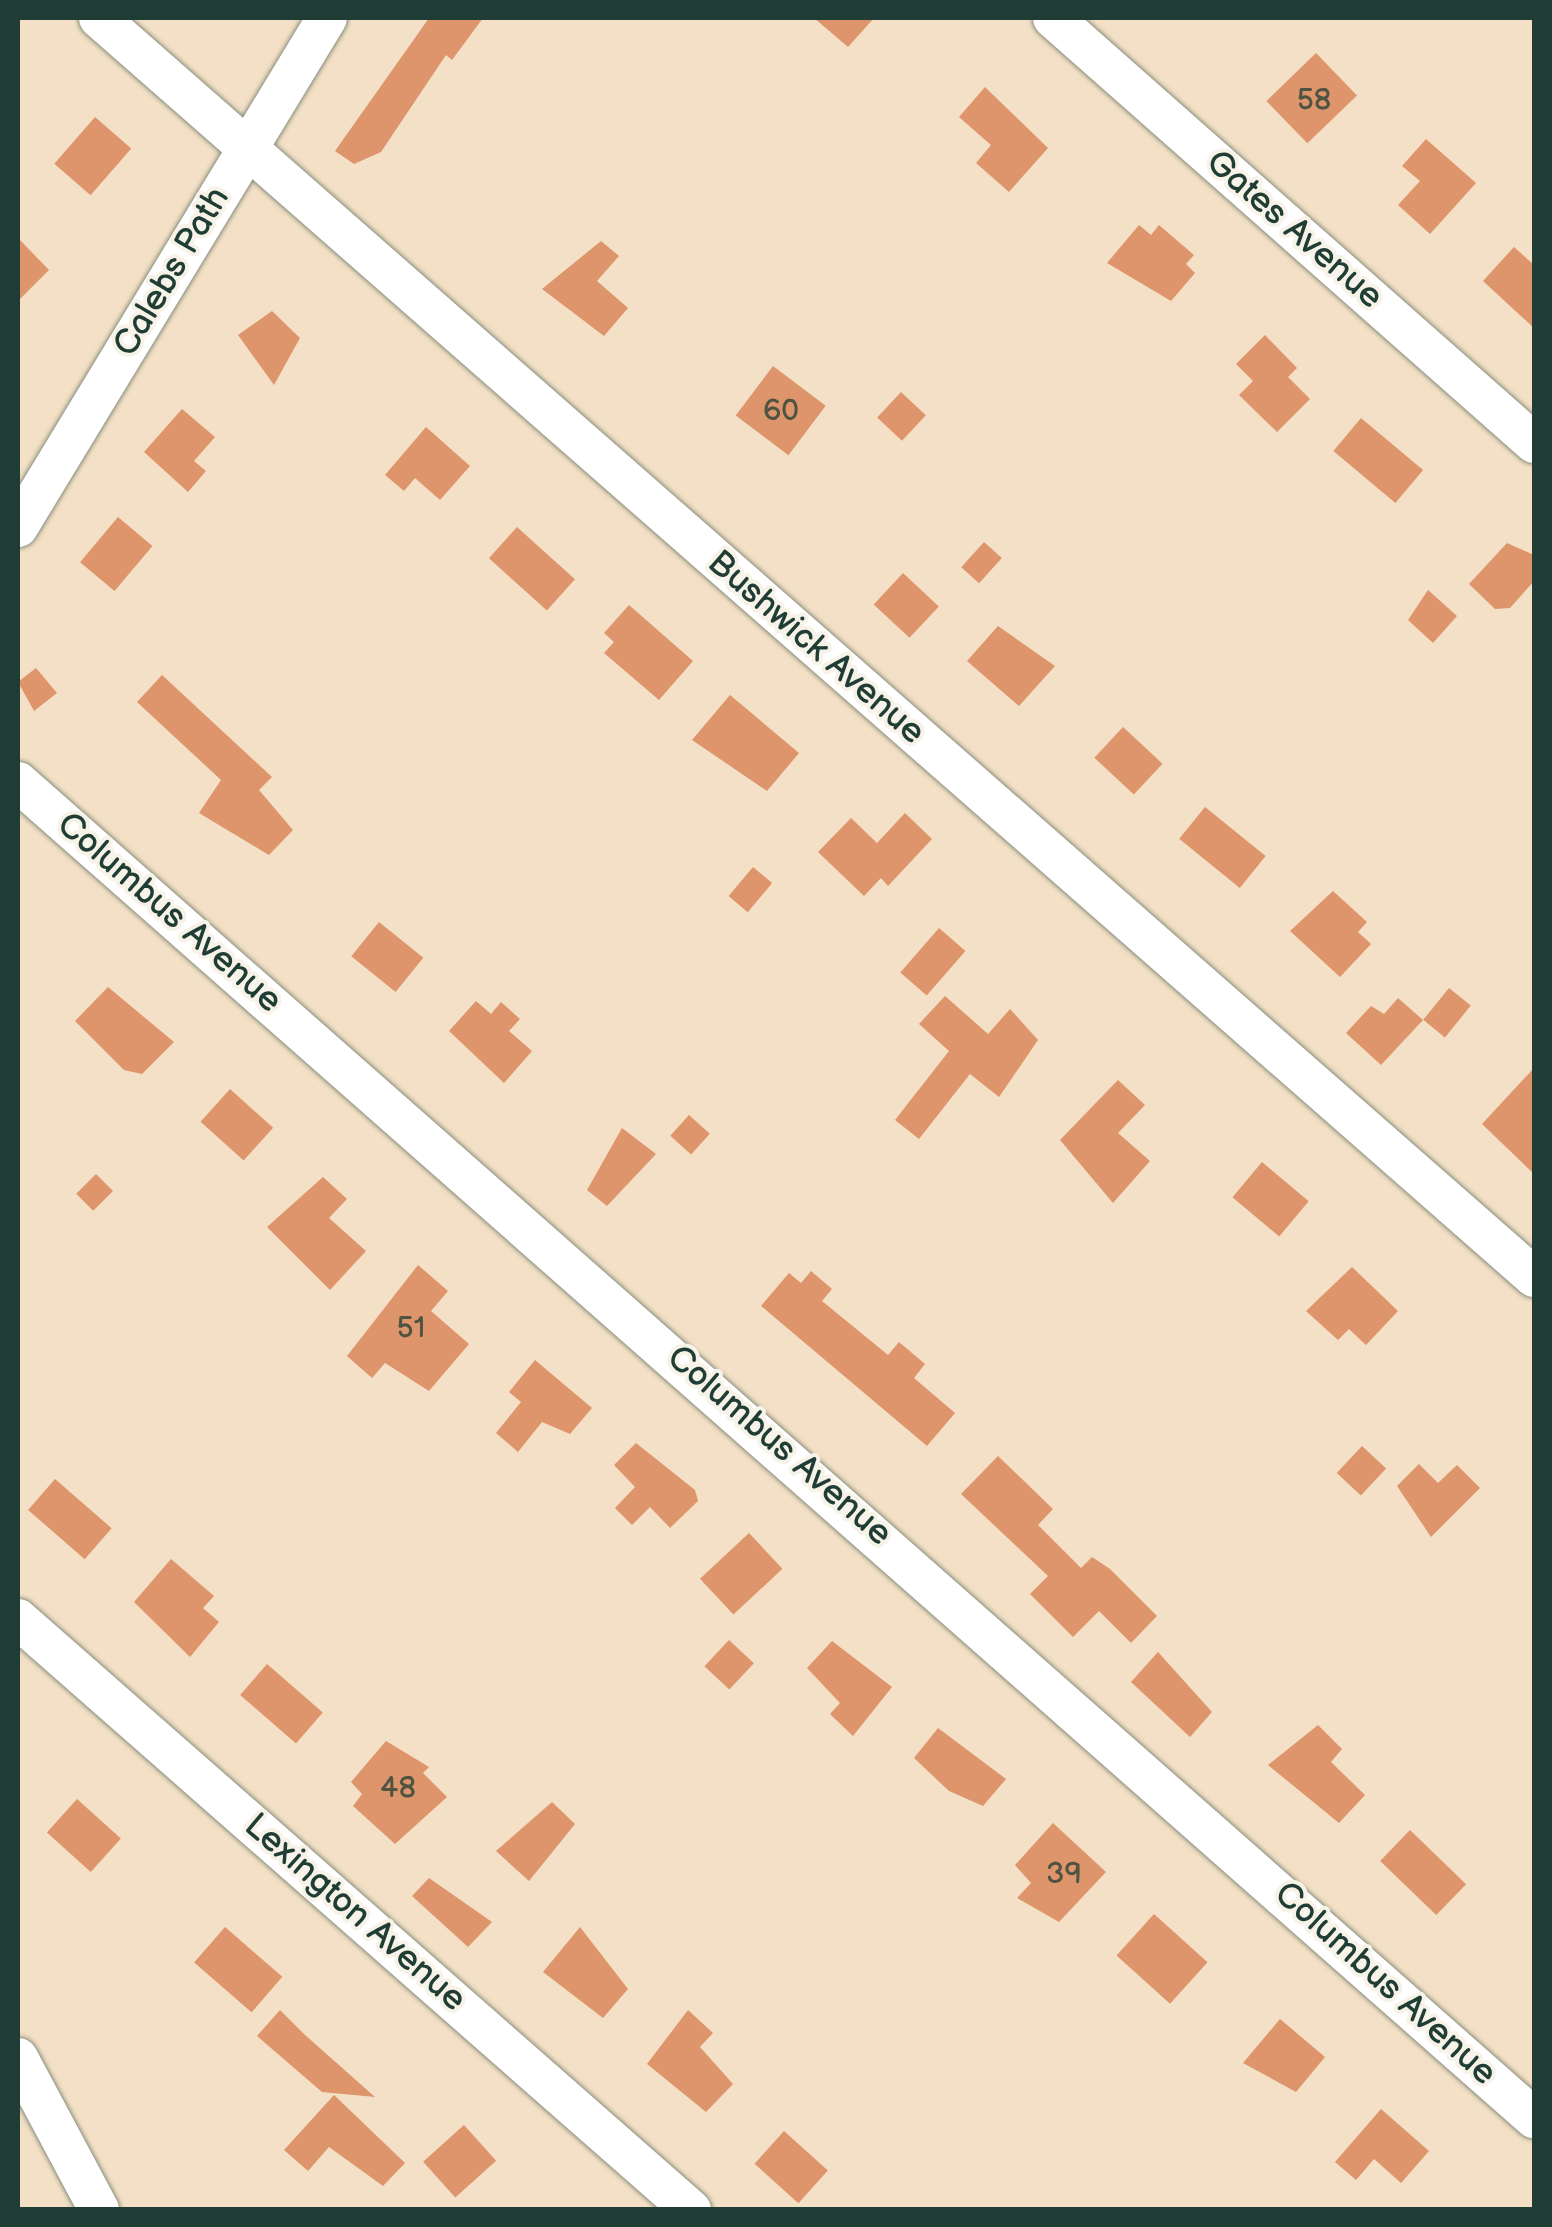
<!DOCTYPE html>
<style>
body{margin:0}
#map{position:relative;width:1552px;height:2227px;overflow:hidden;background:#f3e0c6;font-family:"Balsamiq Sans",sans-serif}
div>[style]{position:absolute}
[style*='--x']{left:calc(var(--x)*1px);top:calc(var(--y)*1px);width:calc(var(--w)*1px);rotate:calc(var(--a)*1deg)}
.building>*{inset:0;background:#de956b;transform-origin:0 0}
.roads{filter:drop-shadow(0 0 2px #898e7d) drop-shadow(0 0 2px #898e7d)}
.minor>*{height:40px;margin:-20px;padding:0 20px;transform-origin:20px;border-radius:20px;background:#fff}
span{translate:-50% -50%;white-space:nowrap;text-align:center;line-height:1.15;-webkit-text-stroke:8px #f7f3e8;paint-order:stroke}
.number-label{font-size:30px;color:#4f5342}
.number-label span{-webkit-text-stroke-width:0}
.street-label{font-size:35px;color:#1f3d34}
.frame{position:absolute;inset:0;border:20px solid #1f3d34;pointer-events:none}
</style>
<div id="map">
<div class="building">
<i style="clip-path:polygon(429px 18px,483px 18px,452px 60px,446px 55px,381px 152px,354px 164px,335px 151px)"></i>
<i style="clip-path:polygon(814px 18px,874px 18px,848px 47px)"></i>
<i style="left:1316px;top:53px;width:59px;height:69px;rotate:46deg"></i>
<i style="clip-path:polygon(985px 87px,1048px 148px,1009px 192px,976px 163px,991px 145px,959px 117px)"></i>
<i style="left:95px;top:117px;width:48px;height:62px;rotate:41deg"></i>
<i style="clip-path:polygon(1426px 139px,1476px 183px,1430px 234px,1398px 205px,1420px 181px,1402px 166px)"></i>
<i style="clip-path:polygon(1139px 225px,1151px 235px,1159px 225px,1194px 255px,1186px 264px,1195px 273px,1171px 301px,1107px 263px)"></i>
<i style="clip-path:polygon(18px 238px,49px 270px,18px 301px)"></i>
<i style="clip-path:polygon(601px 241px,619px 256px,597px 281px,628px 308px,604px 336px,542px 289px)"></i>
<i style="clip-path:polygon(1514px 247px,1534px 265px,1534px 328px,1483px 281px)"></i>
<i style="clip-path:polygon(272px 311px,300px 338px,274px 385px,238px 335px)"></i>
<i style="clip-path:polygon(1265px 335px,1297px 368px,1288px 377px,1310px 399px,1277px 432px,1239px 395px,1253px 381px,1236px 364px)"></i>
<i style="left:773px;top:366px;width:66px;height:62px;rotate:37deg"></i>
<i style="left:901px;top:392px;width:34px;height:35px;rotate:43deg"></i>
<i style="clip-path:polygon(182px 409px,215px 437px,194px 461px,206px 471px,188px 492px,144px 452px)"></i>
<i style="left:1361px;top:418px;width:81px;height:43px;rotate:40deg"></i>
<i style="clip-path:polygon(426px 427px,470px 466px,440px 500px,415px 478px,404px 491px,385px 475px)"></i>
<i style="left:118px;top:517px;width:45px;height:59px;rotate:40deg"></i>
<i style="left:517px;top:527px;width:78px;height:42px;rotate:42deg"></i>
<i style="left:984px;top:542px;width:24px;height:34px;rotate:42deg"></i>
<i style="clip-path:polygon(1507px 543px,1534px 555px,1534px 581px,1510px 608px,1495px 609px,1469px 584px)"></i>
<i style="left:903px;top:573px;width:49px;height:43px;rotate:43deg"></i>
<i style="clip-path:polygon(1428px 590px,1457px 616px,1433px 643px,1408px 620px)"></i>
<i style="clip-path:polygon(629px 605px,693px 661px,659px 700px,604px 653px,614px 642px,604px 633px)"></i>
<i style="clip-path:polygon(998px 626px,1055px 666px,1019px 706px,967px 661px)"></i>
<i style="clip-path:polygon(36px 668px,57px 693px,34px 711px,18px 682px)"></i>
<i style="clip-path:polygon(162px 675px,272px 777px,259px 790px,293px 830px,269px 855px,199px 813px,221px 780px,137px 702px)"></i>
<i style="clip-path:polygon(730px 695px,799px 753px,767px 791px,692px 740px)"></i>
<i style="left:1123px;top:727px;width:54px;height:42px;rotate:43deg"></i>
<i style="left:1205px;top:807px;width:78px;height:41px;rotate:39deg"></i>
<i style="clip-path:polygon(905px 813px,932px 839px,888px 886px,881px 878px,864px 896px,818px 852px,851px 818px,877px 843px)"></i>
<i style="left:753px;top:867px;width:25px;height:38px;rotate:40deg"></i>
<i style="clip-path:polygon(1333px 891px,1367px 922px,1358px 932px,1371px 944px,1340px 977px,1290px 931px)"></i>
<i style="left:379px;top:922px;width:57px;height:44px;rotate:39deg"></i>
<i style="left:939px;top:928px;width:35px;height:59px;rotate:41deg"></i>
<i style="clip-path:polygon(108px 987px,174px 1042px,142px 1074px,124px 1070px,75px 1021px)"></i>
<i style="left:1449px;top:988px;width:28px;height:41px;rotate:39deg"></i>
<i style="clip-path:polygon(945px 996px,988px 1034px,1010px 1009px,1038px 1040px,999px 1097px,970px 1074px,919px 1139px,895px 1120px,949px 1051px,919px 1024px)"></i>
<i style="clip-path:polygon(1398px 998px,1423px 1020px,1381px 1065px,1346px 1033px,1371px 1006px,1384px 1014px)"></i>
<i style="clip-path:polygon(476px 1001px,491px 1014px,501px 1002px,520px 1019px,509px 1031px,532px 1051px,504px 1083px,449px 1031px)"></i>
<i style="clip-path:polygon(1534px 1068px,1534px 1174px,1482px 1124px)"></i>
<i style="clip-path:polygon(1118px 1080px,1145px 1105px,1118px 1133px,1150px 1161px,1113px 1203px,1060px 1140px)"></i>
<i style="left:230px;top:1089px;width:58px;height:44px;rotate:42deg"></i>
<i style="left:689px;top:1115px;width:28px;height:28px;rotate:42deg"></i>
<i style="clip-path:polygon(622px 1128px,656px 1154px,607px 1206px,587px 1190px)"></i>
<i style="left:1262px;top:1162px;width:61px;height:46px;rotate:40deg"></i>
<i style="left:96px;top:1174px;width:24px;height:28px;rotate:45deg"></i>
<i style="clip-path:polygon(323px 1177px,347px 1199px,329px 1218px,366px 1251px,330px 1290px,267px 1227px)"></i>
<i style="clip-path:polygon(418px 1265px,448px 1291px,431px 1311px,469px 1344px,429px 1391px,385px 1363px,372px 1378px,347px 1356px)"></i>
<i style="clip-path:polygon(1352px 1267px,1398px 1311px,1366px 1345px,1349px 1329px,1338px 1340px,1306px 1311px)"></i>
<i style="clip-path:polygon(811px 1271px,832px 1289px,822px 1301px,888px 1355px,899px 1342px,925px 1364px,914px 1378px,955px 1413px,927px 1446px,761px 1306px,789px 1273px,801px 1283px)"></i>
<i style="clip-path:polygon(535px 1360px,592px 1408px,570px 1434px,542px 1422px,518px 1452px,496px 1433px,521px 1402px,509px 1392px)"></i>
<i style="clip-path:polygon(636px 1443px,695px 1490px,698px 1501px,670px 1528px,650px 1507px,632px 1525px,615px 1508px,635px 1487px,614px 1465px)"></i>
<i style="left:1362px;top:1446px;width:33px;height:37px;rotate:43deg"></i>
<i style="clip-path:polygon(998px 1456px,1053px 1509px,1038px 1525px,1081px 1568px,1092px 1557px,1110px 1569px,1157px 1616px,1131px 1643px,1099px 1611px,1073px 1637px,1030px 1594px,1048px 1576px,961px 1494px)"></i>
<i style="clip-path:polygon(1419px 1464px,1438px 1483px,1457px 1465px,1480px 1488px,1431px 1537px,1397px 1486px)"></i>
<i style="left:55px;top:1479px;width:75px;height:41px;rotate:41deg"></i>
<i style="left:749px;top:1533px;width:49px;height:67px;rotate:47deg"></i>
<i style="clip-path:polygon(171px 1559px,214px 1596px,203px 1608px,219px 1622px,190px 1657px,134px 1602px)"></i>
<i style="left:729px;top:1640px;width:34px;height:36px;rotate:43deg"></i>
<i style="clip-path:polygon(832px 1641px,892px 1687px,853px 1736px,830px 1714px,840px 1703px,807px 1668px)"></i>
<i style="clip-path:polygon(1158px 1652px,1212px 1712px,1190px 1737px,1131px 1682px)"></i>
<i style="left:267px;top:1664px;width:74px;height:41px;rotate:41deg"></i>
<i style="clip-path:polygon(1318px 1725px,1342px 1749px,1331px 1762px,1365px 1795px,1339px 1823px,1268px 1765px)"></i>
<i style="clip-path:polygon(938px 1728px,1006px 1779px,983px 1806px,949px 1791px,914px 1758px)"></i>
<i style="clip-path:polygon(386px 1741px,429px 1767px,423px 1773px,447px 1797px,395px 1844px,353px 1806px,362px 1794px,351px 1782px)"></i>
<i style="left:77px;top:1799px;width:59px;height:45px;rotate:42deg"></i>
<i style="clip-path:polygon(552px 1802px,575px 1824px,529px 1881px,496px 1851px)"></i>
<i style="clip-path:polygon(1053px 1823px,1106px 1872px,1059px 1922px,1017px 1898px,1031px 1883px,1015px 1865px)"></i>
<i style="left:1410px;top:1830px;width:78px;height:43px;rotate:44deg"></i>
<i style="clip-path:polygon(429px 1878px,492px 1922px,468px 1947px,412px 1896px)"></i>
<i style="left:1154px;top:1914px;width:72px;height:56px;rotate:42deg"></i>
<i style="left:225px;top:1927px;width:76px;height:47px;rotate:41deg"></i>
<i style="clip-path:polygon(580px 1927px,628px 1989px,603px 2018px,543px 1972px)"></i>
<i style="clip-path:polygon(280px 2010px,304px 2034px,375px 2097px,322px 2092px,257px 2036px)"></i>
<i style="clip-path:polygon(688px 2010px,713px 2033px,700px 2047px,733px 2084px,706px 2112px,647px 2064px)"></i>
<i style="clip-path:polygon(1280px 2019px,1325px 2057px,1296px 2092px,1243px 2063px)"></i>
<i style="clip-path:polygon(334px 2095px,405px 2163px,383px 2186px,329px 2147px,308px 2171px,284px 2150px)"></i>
<i style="clip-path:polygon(1381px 2109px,1429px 2151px,1401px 2183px,1374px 2159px,1356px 2180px,1335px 2162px)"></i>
<i style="left:464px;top:2125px;width:48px;height:55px;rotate:48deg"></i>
<i style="left:784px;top:2131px;width:59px;height:44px;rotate:42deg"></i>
</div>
<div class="roads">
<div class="minor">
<i style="--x:99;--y:18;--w:1909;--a:41.26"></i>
<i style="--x:1053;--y:18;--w:642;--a:41.46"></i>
<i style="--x:18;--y:527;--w:595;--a:-58.74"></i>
<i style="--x:18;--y:782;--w:2021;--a:41.39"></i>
<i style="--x:18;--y:1619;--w:896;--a:41.29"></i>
<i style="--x:18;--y:2058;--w:172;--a:61.9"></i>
</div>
</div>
<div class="number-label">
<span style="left:1314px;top:100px">58</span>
<span style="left:781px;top:411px">60</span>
<span style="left:411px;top:1328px">51</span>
<span style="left:398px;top:1788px">48</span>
<span style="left:1064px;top:1874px">39</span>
</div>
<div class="street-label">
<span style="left:1294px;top:230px;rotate:41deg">Gates Avenue</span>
<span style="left:172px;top:272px;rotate:-59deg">Calebs Path</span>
<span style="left:816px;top:648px;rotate:41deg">Bushwick Avenue</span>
<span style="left:169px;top:913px;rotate:41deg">Columbus Avenue</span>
<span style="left:779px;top:1446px;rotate:41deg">Columbus Avenue</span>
<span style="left:355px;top:1913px;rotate:41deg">Lexington Avenue</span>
<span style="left:1385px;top:1984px;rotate:42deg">Columbus Avenue</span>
</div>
<div class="frame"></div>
</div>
